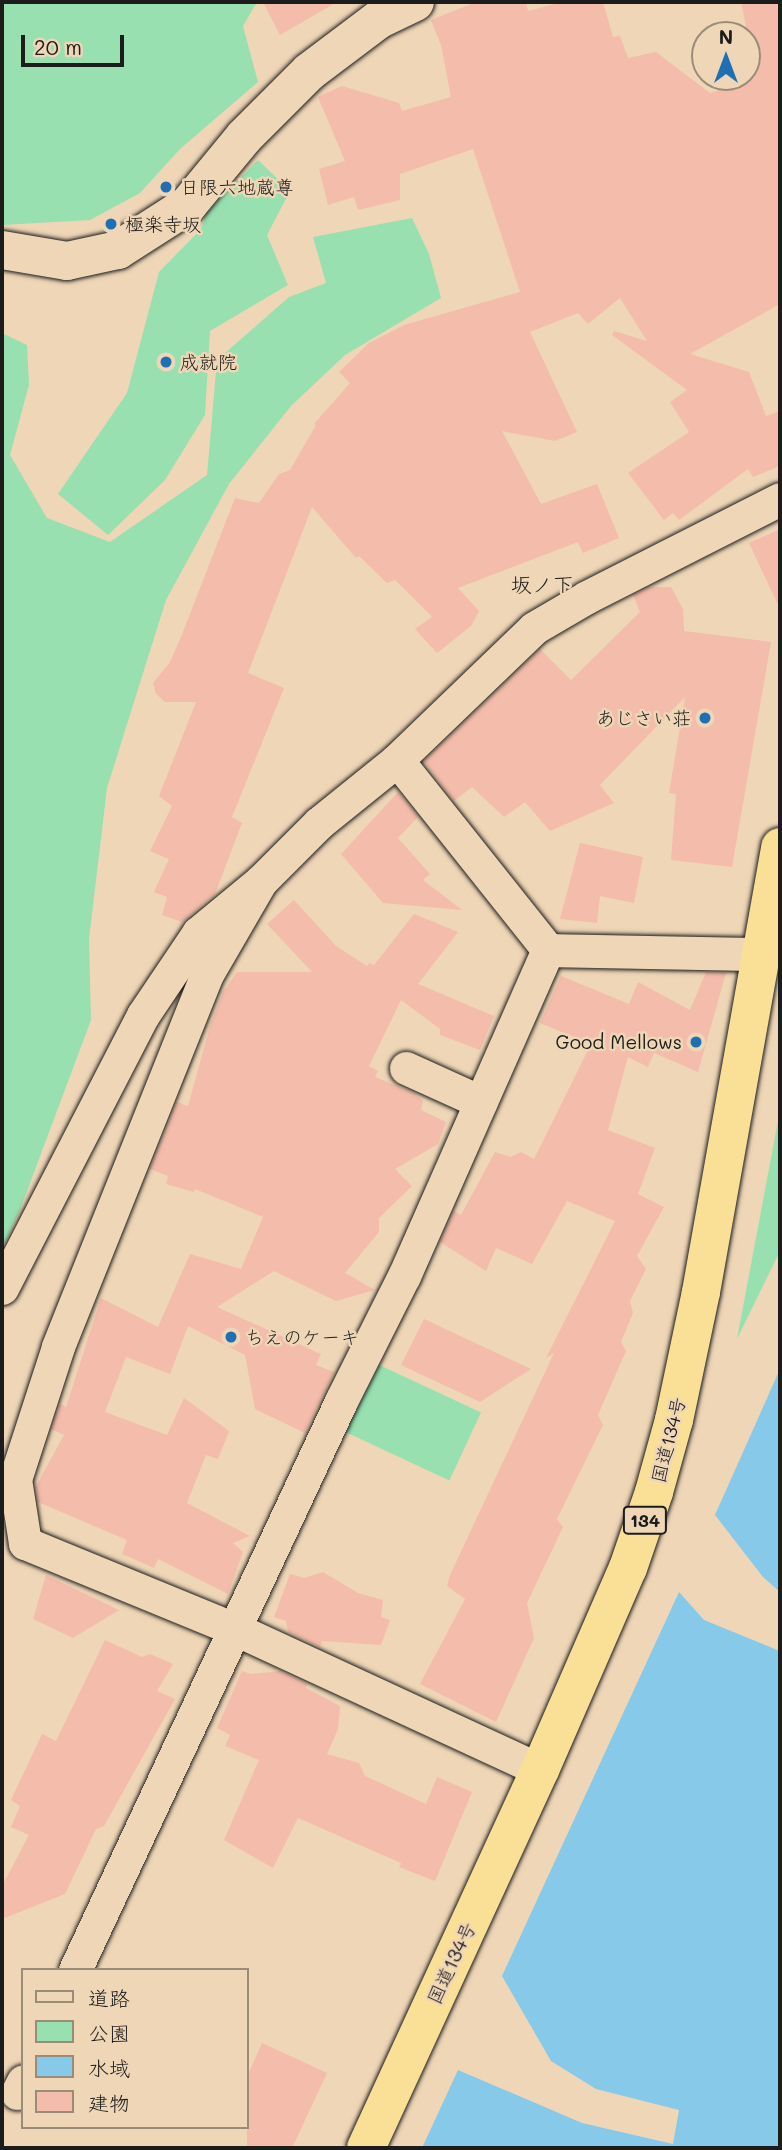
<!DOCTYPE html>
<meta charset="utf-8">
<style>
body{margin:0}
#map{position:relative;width:782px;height:2150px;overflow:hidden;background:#efd6b7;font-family:Mali,"Klee One",sans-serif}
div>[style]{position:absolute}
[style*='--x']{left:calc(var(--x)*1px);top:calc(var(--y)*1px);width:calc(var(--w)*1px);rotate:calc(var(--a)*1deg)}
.green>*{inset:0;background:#98e0af;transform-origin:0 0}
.water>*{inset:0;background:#87c9e8}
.building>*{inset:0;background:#f4bcaa}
.roads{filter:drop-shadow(0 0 2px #1c1c1c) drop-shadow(0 0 2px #1c1c1c)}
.street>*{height:33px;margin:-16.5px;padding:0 16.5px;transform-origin:16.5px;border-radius:16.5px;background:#efd6b7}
.secondary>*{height:38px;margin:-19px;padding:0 19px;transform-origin:19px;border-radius:19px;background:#efd6b7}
.highway>*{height:38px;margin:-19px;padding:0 19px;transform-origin:19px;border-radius:19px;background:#fadf96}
.dots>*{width:19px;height:19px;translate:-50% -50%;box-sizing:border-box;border:4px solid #efd6b7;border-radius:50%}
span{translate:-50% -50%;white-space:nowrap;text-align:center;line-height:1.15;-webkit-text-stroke:5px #efd6b7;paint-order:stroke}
.shield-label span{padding:2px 5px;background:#efd6b7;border:2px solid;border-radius:5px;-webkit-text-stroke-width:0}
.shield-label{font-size:18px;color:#1c1c1c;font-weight:700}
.poi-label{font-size:19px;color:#1c1c1c}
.left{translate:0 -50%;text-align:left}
.right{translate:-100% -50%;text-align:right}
.street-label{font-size:19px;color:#1c1c1c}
.neighbourhood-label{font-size:21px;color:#1c1c1c}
.frame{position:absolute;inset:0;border:4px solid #1c1c1c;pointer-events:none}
.legend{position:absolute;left:21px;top:1968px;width:228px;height:161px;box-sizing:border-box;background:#efd6b7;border:2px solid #9b8c79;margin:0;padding:9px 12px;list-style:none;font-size:21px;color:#1c1c1c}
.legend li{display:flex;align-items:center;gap:14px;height:35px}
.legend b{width:35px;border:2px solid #9b8c79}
.north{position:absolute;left:691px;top:21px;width:70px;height:70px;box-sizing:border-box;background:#efd6b7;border:2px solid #9b8c79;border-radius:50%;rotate:0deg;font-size:19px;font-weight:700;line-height:28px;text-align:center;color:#1c1c1c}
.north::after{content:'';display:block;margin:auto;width:24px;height:32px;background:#1f6fb2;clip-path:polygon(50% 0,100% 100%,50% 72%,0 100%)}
.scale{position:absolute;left:21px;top:35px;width:103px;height:32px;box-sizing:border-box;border:4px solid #1c1c1c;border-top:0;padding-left:9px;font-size:21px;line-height:24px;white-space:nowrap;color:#1c1c1c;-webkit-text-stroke:5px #efd6b7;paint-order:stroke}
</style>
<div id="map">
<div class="green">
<i style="clip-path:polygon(2px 2px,257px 2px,243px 26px,258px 82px,180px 149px,140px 193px,90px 220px,2px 225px)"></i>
<i style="clip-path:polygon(258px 160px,290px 191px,267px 235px,288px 285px,210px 331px,205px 415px,165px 480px,108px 535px,58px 494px,127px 393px,159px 272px,201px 229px,207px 212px)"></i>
<i style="clip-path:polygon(412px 218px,429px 254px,441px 298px,345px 355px,291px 406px,229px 484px,166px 600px,107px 788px,89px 939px,91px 1020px,20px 1210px,2px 1249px,2px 333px,27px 345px,29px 385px,10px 455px,47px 518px,110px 542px,207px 475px,217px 360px,289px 297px,326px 283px,313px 237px)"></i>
<i style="clip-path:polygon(780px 1110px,780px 1251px,737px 1339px)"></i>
<i style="left:375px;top:1363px;width:117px;height:75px;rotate:25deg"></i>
</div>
<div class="water">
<i style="clip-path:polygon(780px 1369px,780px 1592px,763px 1577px,715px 1515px)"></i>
<i style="clip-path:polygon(679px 1592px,704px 1620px,780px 1651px,780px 2148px,422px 2148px,458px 2070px,582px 2123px,673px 2144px,679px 2110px,596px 2089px,551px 2061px,502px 1976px)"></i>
</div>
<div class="building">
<i style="clip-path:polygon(263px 2px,337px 2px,280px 35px)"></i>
<i style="clip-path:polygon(476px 2px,526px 2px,528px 11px,562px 2px,603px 2px,613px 37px,620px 36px,628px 58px,656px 52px,710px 93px,747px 81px,747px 31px,741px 2px,780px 2px,780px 304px,690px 354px,749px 372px,766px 416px,780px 411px,780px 466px,753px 477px,748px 469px,679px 520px,673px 513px,664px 520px,628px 473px,689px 432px,670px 402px,687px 390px,612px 335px,614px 331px,647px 341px,620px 298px,588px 324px,578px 313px,530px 332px,577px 432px,555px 441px,502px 431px,541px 504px,597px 484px,619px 538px,583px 553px,578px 542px,458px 588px,479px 611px,471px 626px,437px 653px,415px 629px,432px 617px,395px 580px,387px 583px,359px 556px,356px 558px,312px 507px,248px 673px,284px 688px,232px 817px,242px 823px,215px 894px,182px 922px,162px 915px,167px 897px,154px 892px,169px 859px,150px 851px,172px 806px,159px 796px,196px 702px,165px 702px,156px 694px,153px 683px,170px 662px,181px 637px,235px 498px,259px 503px,279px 474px,290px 470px,316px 425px,314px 424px,350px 383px,339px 372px,369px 343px,404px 325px,520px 292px,473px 149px,400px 174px,400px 200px,358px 210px,354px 197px,328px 205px,319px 169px,345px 161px,318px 97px,342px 86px,399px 103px,402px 111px,451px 97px,441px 45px,431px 20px)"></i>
<i style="clip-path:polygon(780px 529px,780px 609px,749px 543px)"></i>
<i style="clip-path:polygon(650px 587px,671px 587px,683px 609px,684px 631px,771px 642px,732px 867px,671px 860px,676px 794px,669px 793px,685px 697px,600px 785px,614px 803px,550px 831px,525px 802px,504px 817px,472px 787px,454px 801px,424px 761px,540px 649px,571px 680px,640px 612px,633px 595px)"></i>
<i style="clip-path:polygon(398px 792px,418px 817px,398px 838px,430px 874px,423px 880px,462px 910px,383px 903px,341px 854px)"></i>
<i style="clip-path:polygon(580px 843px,643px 857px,634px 903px,600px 896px,597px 923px,560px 919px)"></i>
<i style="clip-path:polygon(294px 900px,336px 946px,367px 966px,369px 963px,374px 965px,414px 914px,458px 932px,418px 984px,494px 1016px,480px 1050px,440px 1035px,440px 1029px,401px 1000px,369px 1066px,378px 1071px,375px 1077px,414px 1093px,423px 1101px,421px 1110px,446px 1122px,438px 1144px,395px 1169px,412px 1186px,379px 1218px,379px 1232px,345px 1273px,375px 1290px,336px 1301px,274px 1271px,217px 1307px,321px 1354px,316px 1365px,334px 1372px,305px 1433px,255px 1409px,245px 1355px,188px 1326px,170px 1374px,126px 1357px,105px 1412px,167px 1435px,184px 1398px,229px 1431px,218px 1459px,206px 1455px,187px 1503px,250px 1536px,233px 1543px,243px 1552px,228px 1594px,158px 1559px,154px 1568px,122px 1554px,127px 1540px,38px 1502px,36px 1486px,64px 1435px,51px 1429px,60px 1404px,66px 1407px,101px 1298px,158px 1327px,190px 1254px,241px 1269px,263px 1217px,195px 1189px,194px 1192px,166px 1184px,168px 1176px,150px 1169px,177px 1102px,188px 1106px,210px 1026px,223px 992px,237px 972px,312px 972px,267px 924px)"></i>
<i style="clip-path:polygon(706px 972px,726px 973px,698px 1072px,654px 1053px,648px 1067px,628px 1057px,608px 1130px,655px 1148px,638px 1194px,664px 1207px,637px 1256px,646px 1269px,630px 1301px,633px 1313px,621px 1342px,626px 1351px,598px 1415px,603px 1425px,557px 1519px,563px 1527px,527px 1603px,534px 1638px,496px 1722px,420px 1684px,465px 1599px,447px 1586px,450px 1575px,554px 1353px,546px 1358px,615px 1221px,567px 1201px,532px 1264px,496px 1248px,486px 1271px,440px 1242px,454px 1211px,461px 1215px,495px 1152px,511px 1157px,521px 1152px,534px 1159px,591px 1044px,540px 1023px,561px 976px,629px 1004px,638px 982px,690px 1010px)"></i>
<i style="clip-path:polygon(424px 1319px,531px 1369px,480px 1402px,401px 1365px)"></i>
<i style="clip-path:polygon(323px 1572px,358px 1593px,383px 1600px,381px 1617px,390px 1620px,381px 1645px,322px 1641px,320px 1647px,288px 1632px,286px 1621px,274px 1617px,290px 1574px,304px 1578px)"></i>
<i style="clip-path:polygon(46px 1575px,119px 1610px,73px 1638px,33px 1619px)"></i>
<i style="clip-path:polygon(105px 1640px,142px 1657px,150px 1654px,173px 1664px,157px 1691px,175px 1699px,104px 1826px,96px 1829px,65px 1894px,2px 1919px,2px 1886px,29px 1835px,11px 1827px,20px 1806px,11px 1800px,42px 1734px,56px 1741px)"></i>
<i style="clip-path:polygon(242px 1671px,251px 1674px,280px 1671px,307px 1684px,306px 1688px,340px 1706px,338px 1729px,327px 1754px,359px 1763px,365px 1776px,426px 1804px,437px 1777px,472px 1792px,435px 1881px,399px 1867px,401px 1863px,298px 1818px,273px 1868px,224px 1840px,259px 1760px,225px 1746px,230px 1735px,217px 1728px)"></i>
<i style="clip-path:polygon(262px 2043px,327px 2073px,292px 2148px,247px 2148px,247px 2077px)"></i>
</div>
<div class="roads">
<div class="street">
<i style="--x:397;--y:760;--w:243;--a:51.5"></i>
<i style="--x:261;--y:881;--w:108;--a:120.1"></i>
<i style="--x:207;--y:974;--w:402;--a:111.8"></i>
<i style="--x:58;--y:1347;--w:139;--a:108"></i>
<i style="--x:15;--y:1479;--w:65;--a:81.1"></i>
<i style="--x:25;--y:1543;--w:227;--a:22.3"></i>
<i style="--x:235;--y:1629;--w:336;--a:24.8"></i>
<i style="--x:548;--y:950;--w:213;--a:1.1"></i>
<i style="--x:406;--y:1068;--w:82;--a:24.4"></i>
<i style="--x:2;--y:1288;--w:307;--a:-62.7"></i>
<i style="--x:143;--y:1015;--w:99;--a:-56.1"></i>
<i style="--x:198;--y:933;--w:82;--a:-39.5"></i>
<i style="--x:261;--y:881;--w:82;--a:-45"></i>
<i style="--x:319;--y:823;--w:100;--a:-38.9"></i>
<i style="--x:397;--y:760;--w:190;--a:-43.9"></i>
<i style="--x:534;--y:628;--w:61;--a:-30.3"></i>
<i style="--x:587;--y:597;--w:216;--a:-26.9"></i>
<i style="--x:75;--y:1970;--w:628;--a:-64.94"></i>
<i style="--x:341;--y:1401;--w:140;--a:-63.3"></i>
<i style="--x:404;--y:1276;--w:356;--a:-66.2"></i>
<i style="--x:17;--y:2093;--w:13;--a:-63"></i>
</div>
<div class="secondary">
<i style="--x:2;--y:250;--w:66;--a:9.6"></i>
<i style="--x:67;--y:261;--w:52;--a:-12.2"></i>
<i style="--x:118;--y:250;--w:83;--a:-32.7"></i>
<i style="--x:188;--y:205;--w:88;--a:-50.5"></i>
<i style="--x:244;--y:137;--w:92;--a:-45"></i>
<i style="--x:309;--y:72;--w:86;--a:-37"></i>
<i style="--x:378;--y:20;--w:41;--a:-25.9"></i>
</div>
<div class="highway">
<i style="--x:366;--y:2148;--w:416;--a:-65.3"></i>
<i style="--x:540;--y:1770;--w:220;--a:-66.5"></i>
<i style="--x:628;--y:1568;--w:80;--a:-71.1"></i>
<i style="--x:654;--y:1492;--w:75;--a:-74.5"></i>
<i style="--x:674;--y:1420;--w:131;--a:-78.1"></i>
<i style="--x:701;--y:1292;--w:452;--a:-79.9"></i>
</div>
</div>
<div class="dots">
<i style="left:166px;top:187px;background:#1f6fb2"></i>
<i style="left:111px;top:224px;background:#1f6fb2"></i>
<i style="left:166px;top:362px;background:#1f6fb2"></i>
<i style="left:705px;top:718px;background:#1f6fb2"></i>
<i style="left:696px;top:1042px;background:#1f6fb2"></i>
<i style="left:231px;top:1337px;background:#1f6fb2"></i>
</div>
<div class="shield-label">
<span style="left:645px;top:1520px">134</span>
</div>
<div class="poi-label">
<span class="left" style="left:180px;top:187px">日限六地蔵尊</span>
<span class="left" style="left:125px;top:224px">極楽寺坂</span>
<span class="left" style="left:180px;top:362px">成就院</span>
<span class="right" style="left:691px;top:718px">あじさい荘</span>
<span class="right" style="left:682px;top:1042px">Good Mellows</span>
<span class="left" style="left:245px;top:1337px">ちえのケーキ</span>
</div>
<div class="street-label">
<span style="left:668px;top:1440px;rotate:-76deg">国道134号</span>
<span style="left:451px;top:1963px;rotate:-65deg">国道134号</span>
</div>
<div class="neighbourhood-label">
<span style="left:542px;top:584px">坂ノ下</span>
</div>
<div class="frame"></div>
<ul class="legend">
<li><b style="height:9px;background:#efd6b7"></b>道路</li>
<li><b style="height:19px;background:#98e0af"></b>公園</li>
<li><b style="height:19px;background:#87c9e8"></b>水域</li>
<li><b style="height:19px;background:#f4bcaa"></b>建物</li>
</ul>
<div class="north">N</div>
<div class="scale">20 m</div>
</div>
